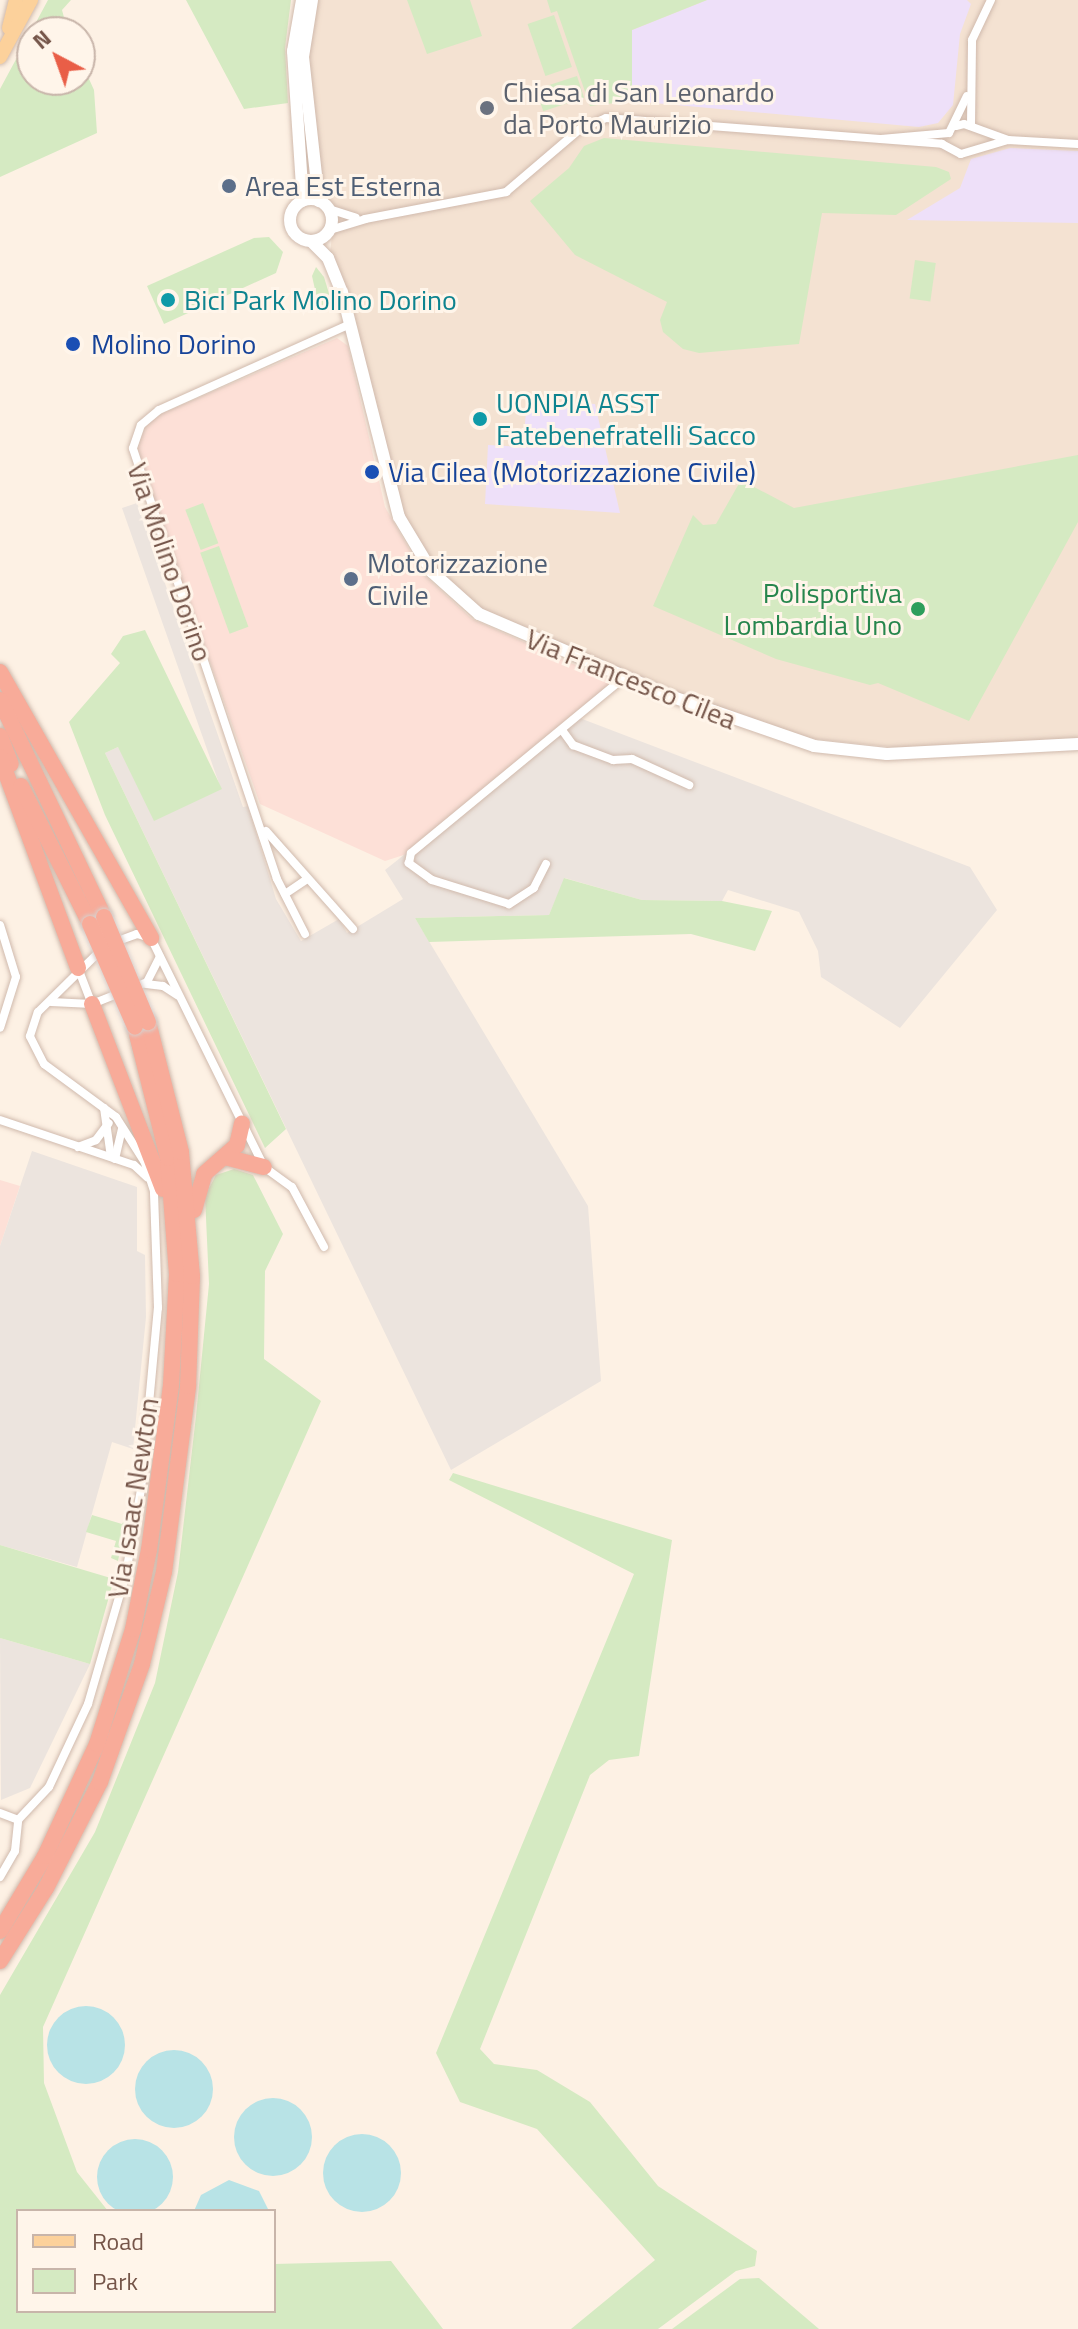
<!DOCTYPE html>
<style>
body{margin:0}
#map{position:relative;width:1078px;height:2329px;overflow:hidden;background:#fdf1e4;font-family:"Titillium Web",sans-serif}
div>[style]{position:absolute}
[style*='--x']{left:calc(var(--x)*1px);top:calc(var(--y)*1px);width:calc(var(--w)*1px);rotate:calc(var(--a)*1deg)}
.residential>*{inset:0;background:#f4e2d2}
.commercial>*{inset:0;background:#fde0d7}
.industrial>*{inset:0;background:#ece4de}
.education>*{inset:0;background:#eee0f9}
.green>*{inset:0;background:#d5eac2;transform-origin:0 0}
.water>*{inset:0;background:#b8e3e6}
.round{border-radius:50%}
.roads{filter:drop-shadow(0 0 2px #d0baad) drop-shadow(0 0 2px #d0baad)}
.street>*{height:8px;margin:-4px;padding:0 4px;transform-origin:4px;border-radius:4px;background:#fff}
.secondary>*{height:12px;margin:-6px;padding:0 6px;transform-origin:6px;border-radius:6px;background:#fff}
.secondary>.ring{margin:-6px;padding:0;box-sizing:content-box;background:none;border:12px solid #fff;border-radius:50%}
.primary>*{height:14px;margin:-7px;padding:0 7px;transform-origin:7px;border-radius:7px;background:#fcd19b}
.highway>*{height:16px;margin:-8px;padding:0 8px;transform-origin:8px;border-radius:8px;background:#f8ab99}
.bridges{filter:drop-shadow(0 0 2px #d8cfcc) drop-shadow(0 0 2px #d8cfcc)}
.highway-bridge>*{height:16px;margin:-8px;padding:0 8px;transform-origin:8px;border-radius:8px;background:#f8ab99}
.dots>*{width:22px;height:22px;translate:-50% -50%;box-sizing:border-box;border:4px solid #fff5ea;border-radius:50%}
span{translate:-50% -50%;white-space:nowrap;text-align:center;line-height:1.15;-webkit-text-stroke:6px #fff5ea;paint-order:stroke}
.worship-label{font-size:28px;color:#5b616d}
.left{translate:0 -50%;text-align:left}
.service-label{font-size:28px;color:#4e5e75}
.culture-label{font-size:28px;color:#0d838f}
.transit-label{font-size:28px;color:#164399}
.street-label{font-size:28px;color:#755549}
.leisure-label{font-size:28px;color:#27864d}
.right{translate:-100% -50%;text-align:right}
.legend{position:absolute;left:16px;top:2209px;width:260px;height:104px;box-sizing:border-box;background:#fff5ea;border:2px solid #c8b5aa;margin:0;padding:10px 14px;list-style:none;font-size:24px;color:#755549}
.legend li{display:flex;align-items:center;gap:16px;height:40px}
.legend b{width:40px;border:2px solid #c8b5aa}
.north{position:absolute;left:16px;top:16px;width:80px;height:80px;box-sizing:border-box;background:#fff5ea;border:2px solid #c8b5aa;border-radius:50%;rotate:319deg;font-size:22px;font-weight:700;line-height:32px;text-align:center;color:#755549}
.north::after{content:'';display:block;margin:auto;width:28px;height:36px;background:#e95e47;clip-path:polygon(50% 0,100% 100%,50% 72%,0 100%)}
</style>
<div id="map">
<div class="residential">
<i style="clip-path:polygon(313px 0,1078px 0,1078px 739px,902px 748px,806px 738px,757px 724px,512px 630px,447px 586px,405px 529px,330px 253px,334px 217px,320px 200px,306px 87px)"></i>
</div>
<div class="commercial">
<i style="clip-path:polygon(337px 338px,348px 346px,385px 507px,424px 575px,472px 619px,616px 683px,410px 853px,385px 861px,260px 804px,136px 451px,146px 425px,161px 414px)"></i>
<i style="clip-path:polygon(0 1180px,20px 1186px,0 1246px)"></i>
</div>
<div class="industrial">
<i style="clip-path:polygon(137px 503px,243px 807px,248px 806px,276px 899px,301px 941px,339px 919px,347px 933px,403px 899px,385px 870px,577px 717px,970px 867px,997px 910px,900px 1028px,821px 977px,818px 951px,799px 912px,728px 890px,722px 901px,642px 900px,565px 878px,549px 915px,415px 918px,588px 1206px,601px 1381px,451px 1470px,105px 753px,118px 747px,221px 789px,122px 508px)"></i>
<i style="clip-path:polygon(32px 1151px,137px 1187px,137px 1251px,145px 1255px,146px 1317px,133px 1449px,112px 1442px,77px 1567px,0 1545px,0 1246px)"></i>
<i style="clip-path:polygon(0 1638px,90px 1664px,30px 1788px,1px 1800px)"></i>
</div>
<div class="education">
<i style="clip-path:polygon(707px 0,967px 0,971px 4px,960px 34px,953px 105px,938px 123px,919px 127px,632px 101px,632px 30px)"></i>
<i style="clip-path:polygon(1010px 148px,1078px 151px,1078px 223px,907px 220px,960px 188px,971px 159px)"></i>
<i style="clip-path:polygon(527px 400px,595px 404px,620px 513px,485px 504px,488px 445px,523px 447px)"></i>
</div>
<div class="green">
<i style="clip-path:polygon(48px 0,71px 0,62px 10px,68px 32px,32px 32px,32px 80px,80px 80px,80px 59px,94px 90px,97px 133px,0 177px,0 89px)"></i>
<i style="clip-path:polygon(186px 0,291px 0,285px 48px,288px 103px,244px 109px)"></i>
<i style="clip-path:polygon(407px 0,470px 0,482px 36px,427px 54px)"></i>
<i style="clip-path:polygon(547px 0,707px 0,632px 30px,632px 101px,590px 106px,557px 11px,551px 13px)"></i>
<i style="left:554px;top:15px;width:55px;height:28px;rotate:71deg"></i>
<i style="left:577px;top:76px;width:23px;height:43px;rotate:72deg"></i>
<i style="clip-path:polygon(604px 138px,936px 167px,949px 172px,951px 179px,896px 215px,822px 213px,799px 344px,699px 353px,683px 349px,663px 332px,660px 320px,667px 302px,575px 255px,530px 201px,569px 168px,584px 146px)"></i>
<i style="clip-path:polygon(269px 237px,283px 252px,276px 273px,164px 324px,147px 286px,254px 238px)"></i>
<i style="left:915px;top:260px;width:21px;height:39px;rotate:8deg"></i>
<i style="clip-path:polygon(316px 267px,324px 277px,334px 310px,320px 312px,312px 276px)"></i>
<i style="clip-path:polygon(1078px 455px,1078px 522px,969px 721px,878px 683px,870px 685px,776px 659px,653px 606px,693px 515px,703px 525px,716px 524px,741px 480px,794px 508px)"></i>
<i style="left:203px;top:503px;width:43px;height:19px;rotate:69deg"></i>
<i style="left:219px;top:546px;width:86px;height:20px;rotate:70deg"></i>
<i style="clip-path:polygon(145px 630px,222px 789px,154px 821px,118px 747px,105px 753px,286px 1129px,265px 1148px,105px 815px,69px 722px,120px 663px,111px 654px,123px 636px)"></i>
<i style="clip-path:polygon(564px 878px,642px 900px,722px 901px,772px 911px,755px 951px,691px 934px,429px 942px,415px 918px,549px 915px)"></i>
<i style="clip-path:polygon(234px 1169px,253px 1175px,283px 1234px,265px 1271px,264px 1359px,321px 1401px,43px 2027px,44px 2083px,77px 2172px,108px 2211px,18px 2211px,18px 2311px,274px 2311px,274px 2264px,391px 2261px,443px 2329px,0 2329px,0 1995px,95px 1832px,155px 1683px,178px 1572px,196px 1416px,209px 1284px,205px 1196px,216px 1175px)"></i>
<i style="clip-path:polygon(453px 1473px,672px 1540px,639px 1756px,609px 1760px,590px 1775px,480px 2049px,494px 2064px,537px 2070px,590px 2102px,658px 2186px,757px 2251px,755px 2266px,736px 2271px,658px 2329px,571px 2329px,655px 2260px,537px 2129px,460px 2102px,436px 2053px,634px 1574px,449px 1480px)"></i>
<i style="clip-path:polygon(92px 1515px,122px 1524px,127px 1516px,118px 1561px,111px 1558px,116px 1541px,86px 1532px)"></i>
<i style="clip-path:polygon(0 1545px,114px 1579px,90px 1664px,0 1638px)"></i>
<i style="clip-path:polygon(759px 2278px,819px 2329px,672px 2329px,740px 2279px)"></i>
</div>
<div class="water">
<i class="round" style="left:47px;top:2006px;width:78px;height:78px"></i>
<i class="round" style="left:135px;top:2050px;width:78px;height:78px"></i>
<i class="round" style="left:234px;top:2098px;width:78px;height:78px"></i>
<i class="round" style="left:323px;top:2134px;width:78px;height:78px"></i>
<i class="round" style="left:97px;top:2139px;width:76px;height:76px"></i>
<i style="clip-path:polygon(229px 2180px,259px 2191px,269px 2211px,194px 2211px,201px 2195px)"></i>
</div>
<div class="roads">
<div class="street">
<i style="--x:956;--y:126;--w:8;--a:-14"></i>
<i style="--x:964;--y:124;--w:47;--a:20"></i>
<i style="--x:1008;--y:140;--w:70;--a:3.3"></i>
<i style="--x:971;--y:126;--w:86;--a:-89.3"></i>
<i style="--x:972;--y:40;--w:44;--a:-64.6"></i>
<i style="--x:881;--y:139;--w:68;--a:-5"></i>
<i style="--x:949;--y:133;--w:41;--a:-64.1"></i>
<i style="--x:329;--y:209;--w:28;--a:18"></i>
<i style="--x:330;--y:230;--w:37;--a:-17"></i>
<i style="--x:365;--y:219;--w:144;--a:-10.8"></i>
<i style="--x:506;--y:192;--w:97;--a:-40.4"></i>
<i style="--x:580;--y:129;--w:28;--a:-23"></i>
<i style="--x:606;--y:118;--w:337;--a:4.4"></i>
<i style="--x:942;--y:144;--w:21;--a:28"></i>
<i style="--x:961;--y:154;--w:49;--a:-16.6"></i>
<i style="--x:562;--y:730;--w:19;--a:54"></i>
<i style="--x:573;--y:745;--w:43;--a:20.6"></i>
<i style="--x:613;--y:760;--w:19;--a:-3"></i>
<i style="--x:632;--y:759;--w:63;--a:24.5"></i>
<i style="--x:266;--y:831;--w:131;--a:48.4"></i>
<i style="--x:546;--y:864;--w:27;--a:117"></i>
<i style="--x:534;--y:888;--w:30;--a:147"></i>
<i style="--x:509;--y:904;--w:81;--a:-162.7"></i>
<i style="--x:432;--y:880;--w:29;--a:-144"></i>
<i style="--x:409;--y:863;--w:10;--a:-79"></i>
<i style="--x:411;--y:853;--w:275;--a:-39.5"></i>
<i style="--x:285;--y:894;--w:27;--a:-34"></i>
<i style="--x:0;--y:925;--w:54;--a:72.9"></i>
<i style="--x:16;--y:977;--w:53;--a:107.4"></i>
<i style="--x:305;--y:934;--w:62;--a:-117"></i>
<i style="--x:277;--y:879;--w:454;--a:-108.5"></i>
<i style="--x:133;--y:448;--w:24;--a:-71"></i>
<i style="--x:141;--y:425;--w:23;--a:-40"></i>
<i style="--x:159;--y:410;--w:209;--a:-24.2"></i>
<i style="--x:115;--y:942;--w:23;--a:-20"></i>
<i style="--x:137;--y:934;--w:15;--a:16"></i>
<i style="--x:151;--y:938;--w:255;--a:63.7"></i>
<i style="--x:264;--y:1167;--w:34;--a:36"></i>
<i style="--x:292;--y:1187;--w:68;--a:61.9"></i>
<i style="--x:78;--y:968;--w:39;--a:69"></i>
<i style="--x:92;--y:1004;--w:59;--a:-21.8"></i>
<i style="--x:147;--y:982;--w:28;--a:-63"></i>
<i style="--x:146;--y:984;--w:17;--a:7"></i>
<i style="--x:163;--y:986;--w:17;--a:33"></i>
<i style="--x:51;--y:1002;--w:41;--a:2.8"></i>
<i style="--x:104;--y:1108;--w:49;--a:81.9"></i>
<i style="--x:0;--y:1120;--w:141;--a:18.6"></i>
<i style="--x:134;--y:1165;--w:18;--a:43"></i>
<i style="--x:78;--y:1147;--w:19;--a:-21"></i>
<i style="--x:96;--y:1140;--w:21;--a:-53"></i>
<i style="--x:115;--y:1159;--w:31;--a:-77"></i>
<i style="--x:0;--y:1813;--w:19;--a:21"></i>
<i style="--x:18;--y:1820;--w:45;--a:-46.8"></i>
<i style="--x:49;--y:1787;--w:92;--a:-64.8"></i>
<i style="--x:88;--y:1704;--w:136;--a:-73.8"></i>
<i style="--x:126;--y:1573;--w:84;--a:-79.8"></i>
<i style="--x:141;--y:1490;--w:183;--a:-84.7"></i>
<i style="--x:158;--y:1308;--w:117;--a:-92"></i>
<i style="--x:154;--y:1191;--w:32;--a:-108"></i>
<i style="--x:144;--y:1161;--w:52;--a:-122.5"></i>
<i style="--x:116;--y:1117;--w:89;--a:-143.6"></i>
<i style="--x:44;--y:1064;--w:31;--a:-117"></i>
<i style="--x:30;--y:1036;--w:25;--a:-72"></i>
<i style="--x:38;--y:1012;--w:90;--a:-44.5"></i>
<i style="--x:0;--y:1877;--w:30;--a:-60"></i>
<i style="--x:15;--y:1851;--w:31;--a:-84"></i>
</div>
<div class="secondary">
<i style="--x:302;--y:0;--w:52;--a:100"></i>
<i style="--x:293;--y:51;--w:150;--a:86.2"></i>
<i style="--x:312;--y:0;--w:58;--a:99"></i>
<i style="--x:303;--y:57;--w:145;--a:83.7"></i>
<i class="ring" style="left:290px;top:199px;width:30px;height:30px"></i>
<i style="--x:311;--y:241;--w:24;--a:45"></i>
<i style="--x:328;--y:258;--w:37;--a:68"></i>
<i style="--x:342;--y:292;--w:232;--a:75.8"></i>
<i style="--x:399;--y:517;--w:64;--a:59"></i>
<i style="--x:432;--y:572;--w:63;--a:41.8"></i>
<i style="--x:479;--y:614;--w:208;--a:23.2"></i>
<i style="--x:670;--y:696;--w:152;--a:19.1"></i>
<i style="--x:814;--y:746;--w:73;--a:6.3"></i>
<i style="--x:887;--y:754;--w:191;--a:-3"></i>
</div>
<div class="primary">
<i style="--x:9;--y:28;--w:29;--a:-76"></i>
<i style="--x:0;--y:57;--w:65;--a:-61.5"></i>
</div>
<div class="highway">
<i style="--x:0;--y:672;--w:306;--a:60.4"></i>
<i style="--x:0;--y:700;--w:241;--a:64.4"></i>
<i style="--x:0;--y:736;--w:30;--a:69"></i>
<i style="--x:0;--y:757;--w:225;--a:69.7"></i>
<i style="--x:21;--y:786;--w:154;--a:63.4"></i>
<i style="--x:92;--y:1004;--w:198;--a:69"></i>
<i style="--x:225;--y:1157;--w:40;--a:14.4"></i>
<i style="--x:194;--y:1210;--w:37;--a:-74"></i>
<i style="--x:204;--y:1174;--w:44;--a:-41.3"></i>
<i style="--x:237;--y:1145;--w:22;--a:-77"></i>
<i style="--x:0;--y:1931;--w:87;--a:-59"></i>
<i style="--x:45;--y:1856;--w:123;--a:-65.1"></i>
<i style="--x:97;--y:1744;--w:121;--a:-72.6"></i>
<i style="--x:133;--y:1629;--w:81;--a:-78.6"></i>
<i style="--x:149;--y:1550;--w:166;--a:-82.4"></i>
<i style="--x:171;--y:1385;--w:111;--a:-86.9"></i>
<i style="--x:177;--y:1274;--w:116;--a:-94.4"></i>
<i style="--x:168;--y:1158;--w:135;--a:-104.1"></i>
<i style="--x:0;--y:1961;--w:86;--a:-57.8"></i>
<i style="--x:46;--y:1888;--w:119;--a:-63"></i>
<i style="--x:100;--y:1782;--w:125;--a:-70.4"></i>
<i style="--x:142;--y:1664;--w:95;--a:-76.6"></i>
<i style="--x:164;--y:1572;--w:188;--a:-82.6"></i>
<i style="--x:188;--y:1386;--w:110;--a:-87.9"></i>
<i style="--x:192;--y:1276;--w:124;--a:-95.1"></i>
<i style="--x:181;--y:1152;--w:134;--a:-104.2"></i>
</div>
</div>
<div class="bridges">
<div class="highway-bridge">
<i style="--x:104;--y:917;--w:114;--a:67.3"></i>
<i style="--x:90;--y:924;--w:112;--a:66.4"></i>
</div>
</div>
<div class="dots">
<i style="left:487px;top:108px;background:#6b7280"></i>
<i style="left:229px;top:186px;background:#5c6f8a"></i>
<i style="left:168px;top:300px;background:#0f9aa8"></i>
<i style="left:73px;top:344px;background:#1a4fb4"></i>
<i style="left:480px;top:419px;background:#0f9aa8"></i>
<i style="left:372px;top:472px;background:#1a4fb4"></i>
<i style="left:351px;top:579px;background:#5c6f8a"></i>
<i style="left:918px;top:609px;background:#2e9e5b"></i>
</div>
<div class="worship-label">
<span class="left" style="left:503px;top:108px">Chiesa di San Leonardo<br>da Porto Maurizio</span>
</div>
<div class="service-label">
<span class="left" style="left:245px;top:186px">Area Est Esterna</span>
<span class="left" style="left:367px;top:579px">Motorizzazione<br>Civile</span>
</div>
<div class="culture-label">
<span class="left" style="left:184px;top:300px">Bici Park Molino Dorino</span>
<span class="left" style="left:496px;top:419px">UONPIA ASST<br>Fatebenefratelli Sacco</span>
</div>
<div class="transit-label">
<span class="left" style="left:91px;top:344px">Molino Dorino</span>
<span class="left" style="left:388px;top:472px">Via Cilea (Motorizzazione Civile)</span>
</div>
<div class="street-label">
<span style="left:170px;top:562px;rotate:71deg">Via Molino Dorino</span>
<span style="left:631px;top:679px;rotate:22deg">Via Francesco Cilea</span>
<span style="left:133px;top:1498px;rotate:-81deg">Via Isaac Newton</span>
</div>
<div class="leisure-label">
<span class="right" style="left:902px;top:609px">Polisportiva<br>Lombardia Uno</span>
</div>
<ul class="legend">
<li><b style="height:10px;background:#fcd19b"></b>Road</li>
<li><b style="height:22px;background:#d5eac2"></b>Park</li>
</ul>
<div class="north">N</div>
</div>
